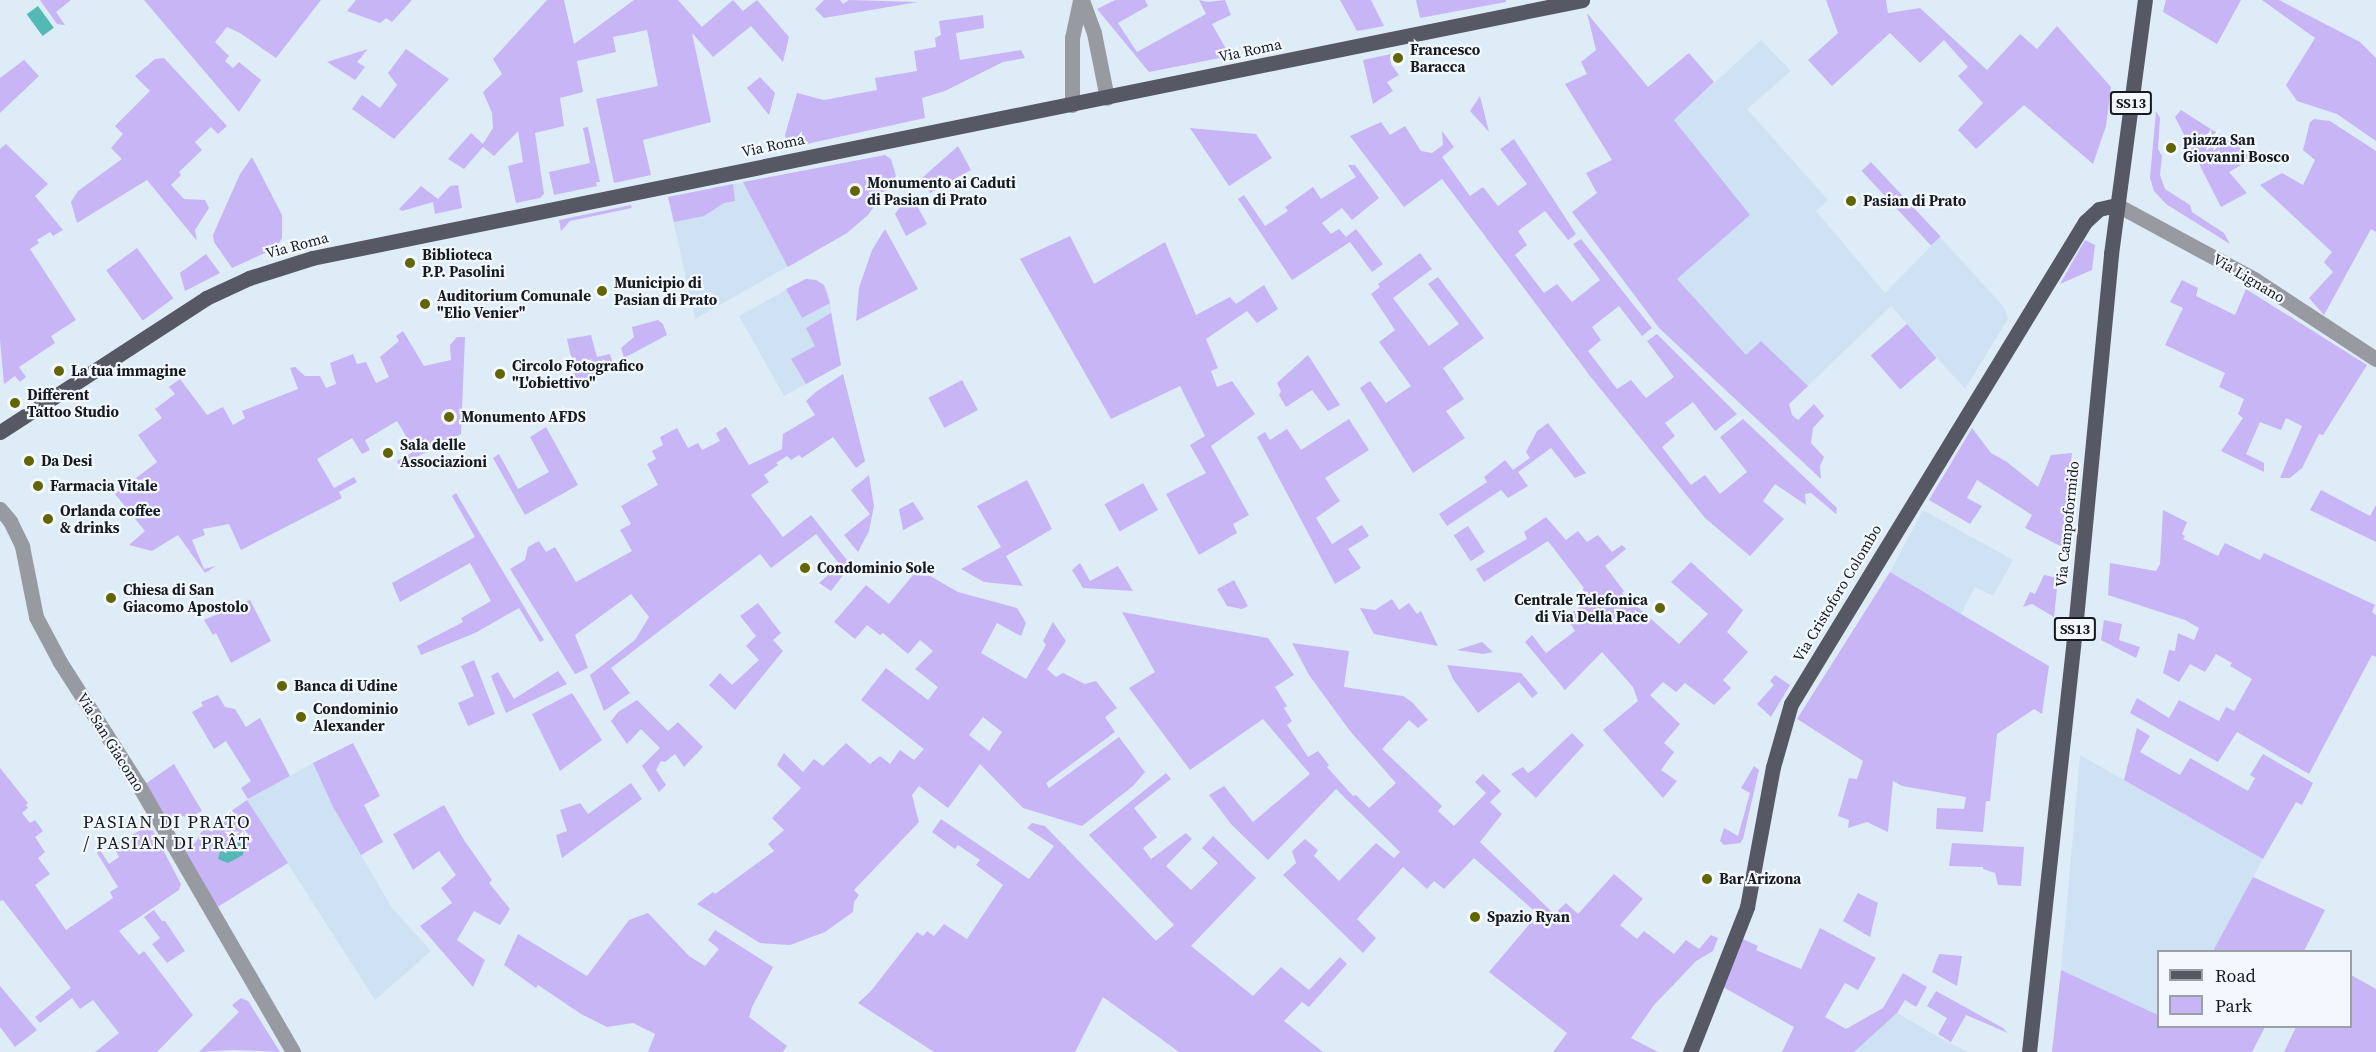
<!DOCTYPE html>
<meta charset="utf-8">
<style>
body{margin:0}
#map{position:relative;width:2376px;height:1052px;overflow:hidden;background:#deecf8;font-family:"Source Serif 4",serif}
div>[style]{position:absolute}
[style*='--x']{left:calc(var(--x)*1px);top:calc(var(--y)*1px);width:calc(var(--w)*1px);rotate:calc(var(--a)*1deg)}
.built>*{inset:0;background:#cfe2f4}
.green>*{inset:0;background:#c8b5f6;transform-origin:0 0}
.water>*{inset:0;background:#54b8b4;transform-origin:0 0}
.minor>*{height:15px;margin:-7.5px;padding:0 7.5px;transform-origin:7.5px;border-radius:7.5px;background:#989aa1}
.major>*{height:15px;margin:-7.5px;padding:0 7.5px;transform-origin:7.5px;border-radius:7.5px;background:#565964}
.dots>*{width:16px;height:16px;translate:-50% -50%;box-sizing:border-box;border:3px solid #f2f8fd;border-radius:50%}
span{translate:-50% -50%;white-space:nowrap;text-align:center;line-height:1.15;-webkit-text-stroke:4.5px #f2f8fd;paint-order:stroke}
.shield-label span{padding:2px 4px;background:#f2f8fd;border:2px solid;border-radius:4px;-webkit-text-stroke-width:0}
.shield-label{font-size:14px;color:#161b1f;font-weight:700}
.poi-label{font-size:15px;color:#161b1f;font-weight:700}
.left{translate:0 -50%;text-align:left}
.right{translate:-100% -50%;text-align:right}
.street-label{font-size:15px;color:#161b1f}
.quarter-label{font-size:18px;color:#161b1f;letter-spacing:1.5px}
.legend{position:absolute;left:2157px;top:950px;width:195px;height:78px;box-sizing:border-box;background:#f2f8fd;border:2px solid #9aa0a4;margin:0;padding:8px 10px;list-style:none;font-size:18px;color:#161b1f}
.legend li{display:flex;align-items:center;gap:12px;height:30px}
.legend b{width:30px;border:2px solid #9aa0a4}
</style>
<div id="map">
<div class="built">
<i style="clip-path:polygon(1761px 40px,1791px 71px,1747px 109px,1828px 200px,1816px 211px,1885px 293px,1940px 237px,2004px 307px,2008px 319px,1965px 389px,1891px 306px,1789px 404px,1673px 304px,1649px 209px,1749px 215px,1674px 120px)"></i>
<i style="clip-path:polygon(808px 170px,847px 233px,695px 319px,668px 197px)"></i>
<i style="clip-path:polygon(806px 279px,816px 280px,824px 285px,828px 293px,841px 365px,784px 396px,739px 316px)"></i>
<i style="clip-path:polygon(1923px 510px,2013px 560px,1993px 596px,1975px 587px,1961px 614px,1890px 572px)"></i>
<i style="clip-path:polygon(2080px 755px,2263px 859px,2213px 951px,2158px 952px,2158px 1015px,2061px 970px)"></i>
<i style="clip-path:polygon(313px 763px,333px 807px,392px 908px,431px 951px,375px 1000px,247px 800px)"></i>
<i style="clip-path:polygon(1897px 1013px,1944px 1040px,1968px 1052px,1854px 1052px)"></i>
</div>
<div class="green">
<i style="clip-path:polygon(40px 0,71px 0,56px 12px,65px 25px,57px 24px)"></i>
<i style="clip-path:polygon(144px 0,321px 0,276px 58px,240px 33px,227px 27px,215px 42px,229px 56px,225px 61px,233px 68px,239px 62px,261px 80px,239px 112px)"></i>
<i style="clip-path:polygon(356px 0,412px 0,392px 22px,386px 18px,380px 23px,347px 11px)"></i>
<i style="clip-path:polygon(547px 0,564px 0,574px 44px,634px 0,678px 0,702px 27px,733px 0,743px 11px,757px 0,789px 37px,783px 62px,751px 26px,713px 57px,692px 33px,711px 122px,643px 140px,651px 175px,614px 183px,596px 99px,658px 86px,647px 30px,613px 37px,616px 52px,577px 61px,583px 92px,560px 98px,564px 126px,535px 133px,544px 194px,540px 198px,516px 203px,508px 166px,523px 162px,518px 131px,494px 156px,483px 147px,464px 169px,448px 159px,471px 133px,483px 144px,493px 128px,492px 113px,483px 92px,502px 74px,493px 59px)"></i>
<i style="clip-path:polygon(824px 0,840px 0,843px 4px,849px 0,918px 2px,824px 18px,815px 9px)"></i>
<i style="clip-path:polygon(1115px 0,1145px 0,1148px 6px,1118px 23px,1137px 52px,1206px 14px,1199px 0,1208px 2px,1225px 0,1231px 15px,1212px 24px,1230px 56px,1149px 72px,1097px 9px)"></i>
<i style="clip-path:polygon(1340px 0,1371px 0,1384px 26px,1357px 31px)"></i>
<i style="clip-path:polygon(1416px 0,1506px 0,1506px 2px,1420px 18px)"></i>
<i style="clip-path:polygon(1826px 0,1886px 0,1888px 13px,1920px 8px,1987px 70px,2020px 34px,2037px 49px,2057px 26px,2111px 87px,2106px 126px,2093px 164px,2024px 105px,1976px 149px,1958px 130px,1983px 103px,1958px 76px,1968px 67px,1944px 40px,1920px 63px,1890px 33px,1832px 86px,1808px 60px,1838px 33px)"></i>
<i style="clip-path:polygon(2166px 0,2241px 0,2217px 44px,2163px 12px)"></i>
<i style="clip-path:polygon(2262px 0,2279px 0,2360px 42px,2376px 58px,2376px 141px,2337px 114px,2297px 101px,2286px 85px,2315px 38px)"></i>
<i style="clip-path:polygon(1587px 13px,1648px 87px,1689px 53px,1714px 82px,1674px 120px,1750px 215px,1677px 279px,1746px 355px,1761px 341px,1808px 386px,1789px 404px,1792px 415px,1798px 420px,1814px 404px,1824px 416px,1813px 428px,1811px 443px,1824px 457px,1820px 466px,1821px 479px,1659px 328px,1572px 212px,1597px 193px,1586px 173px,1612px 160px,1565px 84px,1587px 74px,1581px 62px,1596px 50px)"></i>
<i style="clip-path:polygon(983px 15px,984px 28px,956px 33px,960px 60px,1021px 50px,1025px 58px,1003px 62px,945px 91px,922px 98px,925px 118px,793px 147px,787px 143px,785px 135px,797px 93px,824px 100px,877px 90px,875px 78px,917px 71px,914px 51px,936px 47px,935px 38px,941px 35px,939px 21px)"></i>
<i style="clip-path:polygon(368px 49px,357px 62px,365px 67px,355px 80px,327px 62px)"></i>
<i style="clip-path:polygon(406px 49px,449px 79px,394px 139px,352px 109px,362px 95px,380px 108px,397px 85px,388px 73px)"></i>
<i style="clip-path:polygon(1391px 54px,1391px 64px,1399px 75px,1387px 82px,1393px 91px,1373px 104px,1363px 60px)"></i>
<i style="clip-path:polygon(164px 58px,227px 126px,218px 134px,211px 127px,195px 142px,202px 150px,179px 172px,181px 175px,171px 185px,184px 199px,205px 200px,209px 208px,195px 230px,197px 241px,147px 180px,77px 223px,71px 202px,78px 191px,122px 159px,111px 148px,123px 134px,115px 126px,150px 91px,135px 76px,155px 59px)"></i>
<i style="clip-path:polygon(24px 60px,39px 76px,0 113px,0 78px)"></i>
<i style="clip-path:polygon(760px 77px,775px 93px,769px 115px,747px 88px)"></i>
<i style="clip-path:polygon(1480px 96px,1489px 132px,1470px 111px)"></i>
<i style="clip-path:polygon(2181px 110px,2255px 157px,2229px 172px,2247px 193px,2221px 207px,2175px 117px)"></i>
<i style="clip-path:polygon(2156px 111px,2160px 118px,2158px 149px,2162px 156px,2160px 175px,2165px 189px,2190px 205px,2192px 212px,2224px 233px,2230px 244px,2166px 204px,2154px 191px,2150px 178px)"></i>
<i style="clip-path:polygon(2314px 119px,2330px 121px,2376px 151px,2376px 232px,2371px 229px,2324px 315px,2309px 298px,2333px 272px,2324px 262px,2332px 252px,2260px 185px,2282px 173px,2303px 185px,2315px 160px,2303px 150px,2310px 122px)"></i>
<i style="clip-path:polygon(1381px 122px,1390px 135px,1405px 126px,1421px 151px,1432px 153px,1443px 145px,1442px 131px,1454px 147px,1442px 157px,1470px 196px,1483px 187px,1498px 206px,1527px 184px,1500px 149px,1514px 139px,1576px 234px,1568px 240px,1545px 211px,1518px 231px,1527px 245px,1515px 255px,1544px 293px,1557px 284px,1572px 302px,1600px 280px,1573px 244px,1581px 239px,1652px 328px,1642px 336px,1619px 306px,1592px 327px,1601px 340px,1588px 351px,1617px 389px,1631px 380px,1646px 398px,1674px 377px,1647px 341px,1657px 334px,1737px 414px,1715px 431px,1693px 402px,1665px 423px,1675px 436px,1662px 447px,1691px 485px,1705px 475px,1720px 494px,1747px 472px,1720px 437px,1743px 419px,1837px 508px,1836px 514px,1811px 493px,1805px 494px,1806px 505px,1775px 484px,1763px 501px,1784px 519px,1750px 556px,1705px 518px,1590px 376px,1442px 179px,1404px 207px,1350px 136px)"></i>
<i style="clip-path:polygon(588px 127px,600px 182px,596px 182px,597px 186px,554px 195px,549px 172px,590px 163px,583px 128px)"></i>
<i style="clip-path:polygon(1190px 128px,1256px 134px,1272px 158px,1229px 186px)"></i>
<i style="clip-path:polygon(6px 144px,48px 184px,35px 196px,63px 230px,53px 236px,50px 232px,37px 240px,39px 243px,30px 249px,76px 320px,51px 336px,55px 343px,19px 367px,26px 377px,20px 382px,15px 376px,4px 384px,0 340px,0 149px)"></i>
<i style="clip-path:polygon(958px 146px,971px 170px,930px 193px,922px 178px)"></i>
<i style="clip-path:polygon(885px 155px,891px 159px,896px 176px,868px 215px,847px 233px,788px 267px,743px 182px)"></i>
<i style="clip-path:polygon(252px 157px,282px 215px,282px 238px,277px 246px,267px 252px,232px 268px,214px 242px,213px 235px,240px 174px)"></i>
<i style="left:1871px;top:162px;width:102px;height:13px;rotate:47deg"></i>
<i style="clip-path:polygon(1348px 165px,1355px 165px,1379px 198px,1352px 220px,1342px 208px,1322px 223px,1331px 234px,1339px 229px,1346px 237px,1356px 229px,1383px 264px,1372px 272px,1350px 242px,1292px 280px,1238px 199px,1244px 195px,1265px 226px,1288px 211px,1285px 207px,1313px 187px,1321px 199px,1356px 177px)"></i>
<i style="clip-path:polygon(733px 184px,735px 201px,724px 203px,704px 216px,674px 222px,668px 197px)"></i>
<i style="clip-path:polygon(458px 185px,462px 208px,435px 214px,433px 202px,402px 211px,399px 209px,421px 186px,438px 199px,450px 186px)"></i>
<i style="clip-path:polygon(910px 193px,927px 224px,906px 236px,895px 214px)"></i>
<i style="clip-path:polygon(631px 205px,632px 208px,570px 221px,561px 231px,559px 220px)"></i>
<i style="clip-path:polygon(885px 229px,918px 289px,856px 321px,859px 288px,872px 250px)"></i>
<i style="clip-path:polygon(1070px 236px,1094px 284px,1165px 242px,1196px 315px,1230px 297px,1236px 304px,1264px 285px,1278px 309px,1257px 323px,1247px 311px,1206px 339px,1218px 368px,1211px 371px,1217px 387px,1232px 381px,1255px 414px,1211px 446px,1249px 515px,1233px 524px,1237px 533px,1199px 555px,1166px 494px,1206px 473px,1190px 445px,1205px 436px,1180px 386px,1111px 419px,1020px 259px)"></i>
<i style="clip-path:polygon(2085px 240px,2095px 245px,2092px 270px,2060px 284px)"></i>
<i style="left:137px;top:248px;width:62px;height:38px;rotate:54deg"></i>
<i style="clip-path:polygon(1420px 253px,1432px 269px,1393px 298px,1429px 346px,1459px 324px,1428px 284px,1438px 277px,1484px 338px,1443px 368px,1464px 399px,1446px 411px,1465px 438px,1413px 473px,1360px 388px,1370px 381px,1386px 403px,1411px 386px,1379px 342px,1395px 330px,1371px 294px,1380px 287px,1378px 284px)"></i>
<i style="clip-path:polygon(206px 254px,220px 273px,185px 291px,180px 273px)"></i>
<i style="clip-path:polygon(806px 279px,816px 280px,824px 285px,830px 303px,802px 318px,786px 289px)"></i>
<i style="clip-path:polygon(2182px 280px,2198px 288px,2196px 296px,2235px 315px,2246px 289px,2367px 365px,2323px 435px,2319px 434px,2302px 468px,2290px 478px,2280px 478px,2302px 426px,2286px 418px,2281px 430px,2260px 422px,2246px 454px,2264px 463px,2264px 472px,2221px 451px,2243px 418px,2238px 414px,2244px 399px,2219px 387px,2225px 373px,2165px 345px,2183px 308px,2170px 302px)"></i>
<i style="clip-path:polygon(831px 313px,841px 365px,806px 384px,791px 359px,815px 346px,806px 328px)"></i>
<i style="clip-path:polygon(658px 320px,663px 324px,667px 335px,624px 358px,621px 348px,634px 337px,632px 327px)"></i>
<i style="left:1907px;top:324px;width:45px;height:48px;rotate:49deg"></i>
<i style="clip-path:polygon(403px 331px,424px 366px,451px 360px,450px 345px,457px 337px,465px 337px,461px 434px,399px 466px,397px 461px,415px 451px,397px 421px,365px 440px,370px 450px,362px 454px,352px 438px,317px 459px,334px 488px,354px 477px,357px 482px,339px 492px,342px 498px,241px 550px,229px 524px,203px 529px,205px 535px,192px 540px,204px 569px,216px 566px,205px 573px,178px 535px,152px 551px,129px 545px,145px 531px,115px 494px,157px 462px,138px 435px,162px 418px,155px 409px,175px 394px,169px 387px,180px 379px,207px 415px,223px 407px,233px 425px,245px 418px,242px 411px,298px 389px,290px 368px,295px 367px,305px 376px,320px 376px,326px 388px,336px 384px,330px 363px,353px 354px,357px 364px,366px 362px,376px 383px,389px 377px,380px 357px,399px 341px,396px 336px)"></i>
<i style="clip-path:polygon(591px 335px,597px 357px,610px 354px,613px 364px,577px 384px,567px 339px)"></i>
<i style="clip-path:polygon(1308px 355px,1340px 405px,1328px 411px,1312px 390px,1286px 407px,1279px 395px,1281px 391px,1277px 383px)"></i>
<i style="clip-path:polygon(843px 374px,865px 461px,856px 468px,833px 437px,802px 458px,799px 455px,791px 460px,787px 456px,776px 463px,778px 465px,764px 475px,769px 482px,751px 495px,783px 537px,811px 515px,851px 565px,831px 591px,819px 583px,840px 565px,816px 534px,771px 568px,760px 554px,611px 668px,630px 693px,604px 711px,590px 675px,635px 640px,649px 617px,631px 594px,575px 635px,588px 668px,575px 674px,510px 569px,525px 560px,528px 547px,539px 541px,546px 552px,555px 547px,576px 582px,632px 551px,620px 530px,631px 524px,621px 506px,658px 485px,647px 464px,656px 459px,652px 451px,663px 445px,660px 437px,677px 428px,688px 448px,698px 443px,702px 450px,720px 441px,716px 433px,726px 427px,749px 465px,782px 449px,783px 434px,815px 415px,806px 401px,817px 391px)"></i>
<i style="left:962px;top:380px;width:34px;height:38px;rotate:62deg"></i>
<i style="clip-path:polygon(1349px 419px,1369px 450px,1325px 478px,1340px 501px,1316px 518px,1332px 544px,1362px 525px,1369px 536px,1348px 549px,1361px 568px,1335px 584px,1257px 437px,1265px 432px,1270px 440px,1287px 429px,1301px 450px)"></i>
<i style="clip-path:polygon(1548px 423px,1586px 473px,1575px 478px,1551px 448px,1518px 472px,1528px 486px,1508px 498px,1501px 490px,1447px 526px,1439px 514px,1487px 482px,1484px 477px,1505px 460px,1513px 470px,1530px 458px,1526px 452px,1537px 431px)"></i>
<i style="clip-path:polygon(546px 427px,578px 485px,525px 515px,493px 458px,499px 454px,518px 489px,549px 472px,530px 437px)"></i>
<i style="clip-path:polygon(1972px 428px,1991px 453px,2007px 462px,2038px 487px,2051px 455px,2072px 453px,2062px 547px,2025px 528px,2032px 515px,1977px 480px,1967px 498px,1982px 506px,1970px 524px,1929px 500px)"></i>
<i style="clip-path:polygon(869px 475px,874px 506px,869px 531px,858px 552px,844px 535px,870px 514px,851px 490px)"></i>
<i style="clip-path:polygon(1027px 480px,1052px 529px,1006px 556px,1023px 586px,984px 582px,961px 569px,1001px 547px,977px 506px)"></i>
<i style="left:1143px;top:483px;width:31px;height:44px;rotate:61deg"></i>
<i style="clip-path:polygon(2321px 490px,2370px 516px,2376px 505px,2376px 542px,2310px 510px)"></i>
<i style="clip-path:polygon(456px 493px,544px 640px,540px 642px,519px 608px,475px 633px,421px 655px,417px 646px,463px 622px,461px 618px,491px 601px,470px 563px,400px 602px,392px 583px,475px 537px,452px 496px)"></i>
<i style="clip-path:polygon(913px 502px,924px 519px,903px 530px,899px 509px)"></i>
<i style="clip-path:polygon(2163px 510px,2187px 522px,2182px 534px,2185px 536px,2183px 539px,2218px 556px,2225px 543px,2260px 560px,2264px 553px,2375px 605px,2372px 612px,2376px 615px,2376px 657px,2372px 655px,2309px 774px,2237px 732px,2218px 762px,2130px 713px,2137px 698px,2169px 718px,2179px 700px,2219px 721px,2226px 707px,2234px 711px,2252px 679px,2230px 666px,2232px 663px,2216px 654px,2205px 672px,2190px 664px,2179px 682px,2163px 673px,2169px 650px,2175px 651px,2178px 633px,2194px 640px,2199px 628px,2185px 620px,2108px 595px,2110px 563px,2156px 571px,2160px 564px)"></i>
<i style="clip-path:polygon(1546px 517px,1566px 540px,1578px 531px,1587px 542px,1598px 535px,1612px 552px,1622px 545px,1626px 549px,1605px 566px,1624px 591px,1622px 593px,1679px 644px,1708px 614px,1671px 582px,1691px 562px,1743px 610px,1727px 632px,1748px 652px,1723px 680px,1731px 688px,1714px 705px,1685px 683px,1676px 692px,1663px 682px,1650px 695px,1680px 724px,1664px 743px,1674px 752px,1661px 770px,1677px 781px,1663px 798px,1603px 730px,1638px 701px,1633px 687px,1602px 652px,1565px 690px,1525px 642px,1532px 635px,1546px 653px,1575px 631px,1566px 617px,1582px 605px,1575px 597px,1584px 588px,1548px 541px,1484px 582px,1476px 569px,1527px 539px,1524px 532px)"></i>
<i style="left:1468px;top:526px;width:31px;height:17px;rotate:57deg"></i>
<i style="clip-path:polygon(1080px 563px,1090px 581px,1118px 566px,1133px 591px,1083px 588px,1072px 570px)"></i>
<i style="clip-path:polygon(1890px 572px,2049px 666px,2042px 714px,2034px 709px,1997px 734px,1990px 801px,1986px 801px,1983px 832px,1936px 829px,1937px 808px,1964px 809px,1966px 797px,1902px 786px,1893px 781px,1888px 832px,1867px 822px,1848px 828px,1849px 820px,1838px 816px,1849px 778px,1857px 779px,1863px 761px,1797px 719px)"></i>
<i style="clip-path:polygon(evenodd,913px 575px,930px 576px,958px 592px,1017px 608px,1026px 623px,1021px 636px,997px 623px,981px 653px,1026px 679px,1046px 645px,1043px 641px,1053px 622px,1066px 641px,1047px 669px,1056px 677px,1063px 673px,1085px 684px,1096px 681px,1117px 708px,1105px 717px,1115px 732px,1046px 783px,1049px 788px,1119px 737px,1145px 772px,1133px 786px,1082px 826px,1023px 808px,980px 764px,948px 808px,919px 786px,912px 795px,919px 822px,854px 890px,859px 895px,854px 902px,853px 912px,825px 932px,790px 945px,760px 943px,697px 904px,713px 892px,715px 894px,774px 851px,768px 844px,784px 830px,772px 818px,801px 788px,777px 765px,784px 753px,803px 772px,814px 759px,823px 766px,846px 743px,870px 764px,880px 756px,890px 764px,900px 750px,914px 760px,924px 749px,861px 700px,886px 668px,928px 700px,938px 687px,915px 669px,933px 651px,920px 640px,908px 654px,883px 633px,880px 635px,867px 625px,855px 639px,834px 622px,866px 585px,889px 604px,913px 575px,983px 717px,1002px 732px,989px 751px,969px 735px,983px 717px)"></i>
<i style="clip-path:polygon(2044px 575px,2058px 578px,2054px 617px,2032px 604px,2023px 607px,2030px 592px,2035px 594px)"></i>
<i style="clip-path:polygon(1234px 580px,1248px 606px,1242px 609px,1227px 606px,1217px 589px)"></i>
<i style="clip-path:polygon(1392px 599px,1399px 610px,1409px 603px,1417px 614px,1421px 611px,1438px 646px,1374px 634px,1360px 608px,1375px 610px)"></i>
<i style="clip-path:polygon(250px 600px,271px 641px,231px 663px,216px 633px,213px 635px,204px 620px)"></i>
<i style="clip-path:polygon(758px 603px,781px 633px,773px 640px,783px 651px,735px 710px,709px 685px,720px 673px,732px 685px,759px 660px,746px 646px,756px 636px,740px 616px)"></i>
<i style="clip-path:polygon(1122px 612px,1268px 638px,1294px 675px,1275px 687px,1287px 706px,1284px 708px,1292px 721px,1287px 725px,1308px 757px,1318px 751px,1329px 765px,1327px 767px,1353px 796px,1356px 795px,1369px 808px,1396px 783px,1350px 731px,1309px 675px,1292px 643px,1349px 651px,1344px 687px,1403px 696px,1412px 702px,1428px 720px,1418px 728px,1409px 720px,1382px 749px,1442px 806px,1438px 811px,1454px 826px,1486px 793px,1475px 782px,1483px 774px,1501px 791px,1490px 802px,1502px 814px,1480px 842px,1554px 914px,1566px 903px,1578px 914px,1614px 874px,1643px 899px,1620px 925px,1637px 939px,1644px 931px,1674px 954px,1686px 940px,1699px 949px,1711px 935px,1718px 938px,1713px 951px,1696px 961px,1680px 978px,1654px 1005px,1631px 1038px,1658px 1052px,1553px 1052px,1567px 1033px,1489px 972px,1538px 914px,1474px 858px,1444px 889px,1434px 881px,1427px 889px,1403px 867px,1357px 919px,1376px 938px,1363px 953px,1283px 875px,1296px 863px,1292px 851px,1305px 839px,1318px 850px,1314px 856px,1339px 881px,1376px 843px,1394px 858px,1400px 852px,1336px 789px,1268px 860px,1231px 824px,1209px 795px,1224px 786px,1253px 822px,1310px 774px,1263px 719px,1190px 770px,1129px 688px,1155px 672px)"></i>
<i style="clip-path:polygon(2104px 620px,2122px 624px,2119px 640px,2140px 647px,2136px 658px,2101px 640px)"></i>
<i style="clip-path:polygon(1482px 642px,1493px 652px,1483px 654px,1457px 650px)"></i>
<i style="clip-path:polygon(474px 660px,495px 714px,468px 726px,458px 703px,474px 696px,461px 666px)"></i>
<i style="clip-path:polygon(1447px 665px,1521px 673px,1538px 693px,1532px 698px,1519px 682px,1478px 713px,1453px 679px)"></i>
<i style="clip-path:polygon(558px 671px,567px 684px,506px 713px,491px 676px,498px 672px,514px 699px)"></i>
<i style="clip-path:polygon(1775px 675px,1790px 685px,1771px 717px,1757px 704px,1774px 685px,1770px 681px)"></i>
<i style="clip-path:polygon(572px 693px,602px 740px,560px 771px,532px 714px)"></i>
<i style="clip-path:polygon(218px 695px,225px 707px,235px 709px,246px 727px,260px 718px,290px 776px,248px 799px,241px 788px,251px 781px,226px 741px,214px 749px,192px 712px,203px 706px,201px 702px)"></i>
<i style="clip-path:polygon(637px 700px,668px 731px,678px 722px,703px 747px,684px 767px,675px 754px,665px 762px,661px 761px,656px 770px,666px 785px,659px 792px,642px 766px,660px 748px,641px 729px,627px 744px,611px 721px,618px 712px)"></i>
<i style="clip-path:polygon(2137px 728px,2150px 736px,2140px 752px,2180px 775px,2190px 758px,2248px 791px,2255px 778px,2250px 775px,2263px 754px,2313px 783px,2302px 805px,2296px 802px,2263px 859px,2124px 780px)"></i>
<i style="clip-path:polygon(1572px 733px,1584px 745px,1536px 798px,1511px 774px,1523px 767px,1528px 773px,1534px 769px)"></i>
<i style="clip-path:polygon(353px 743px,380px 796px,364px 805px,383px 842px,361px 855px,333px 807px,313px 763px)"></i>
<i style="clip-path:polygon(174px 764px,202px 811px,190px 817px,181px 816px,167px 824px,145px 784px)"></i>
<i style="clip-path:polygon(1754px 766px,1759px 770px,1743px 839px,1740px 843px,1724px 845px,1720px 841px,1724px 828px,1738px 836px,1750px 793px,1741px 788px)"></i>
<i style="clip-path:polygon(0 768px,28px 803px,26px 805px,28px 808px,22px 813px,30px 823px,35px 820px,43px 831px,35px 837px,45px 852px,38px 858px,50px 874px,35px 885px,66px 930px,113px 898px,110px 892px,118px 887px,97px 853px,100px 850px,109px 864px,119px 857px,113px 845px,150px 825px,181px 884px,179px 890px,119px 931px,139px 955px,144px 951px,193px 1015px,157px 1052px,95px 1052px,119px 1033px,93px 1000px,80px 1009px,72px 998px,40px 1023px,35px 1017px,71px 988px,3px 900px,0 901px)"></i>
<i style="clip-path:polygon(1166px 773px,1171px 779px,1134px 808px,1157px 837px,1143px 848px,1151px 859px,1186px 833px,1192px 839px,1166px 866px,1191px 890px,1218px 863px,1202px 848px,1213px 836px,1256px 878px,1191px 946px,1253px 996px,1281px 967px,1309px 990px,1340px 957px,1347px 964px,1309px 1007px,1302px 1002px,1284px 1021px,1323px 1052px,1179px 1052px,1103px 997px,1075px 1052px,934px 1052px,858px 1003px,871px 991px,917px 932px,923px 936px,927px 931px,934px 936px,944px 924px,967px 939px,1003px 885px,976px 865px,980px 860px,958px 845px,955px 849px,932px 832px,941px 819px,1029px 879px,1054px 846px,1027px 828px,1032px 823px,1045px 826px,1156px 941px,1174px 925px,1089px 835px)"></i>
<i style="clip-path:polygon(631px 783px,642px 799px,562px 858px,556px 835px,567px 831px,560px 810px,580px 803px,588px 814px)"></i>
<i style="clip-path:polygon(247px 800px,288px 863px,216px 908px,183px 851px,196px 842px,201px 832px)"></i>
<i style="clip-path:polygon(444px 805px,464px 840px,492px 880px,489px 883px,510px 909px,500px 925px,474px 911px,457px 940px,485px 960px,473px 987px,420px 926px,452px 903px,441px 888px,456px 875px,439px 851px,413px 870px,393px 834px)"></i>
<i style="clip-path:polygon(1952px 843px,2024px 847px,2021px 886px,1998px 885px,1995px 873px,1983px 869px,1983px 867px,1949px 866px)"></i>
<i style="clip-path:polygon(2253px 877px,2325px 910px,2304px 951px,2213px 951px)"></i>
<i style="clip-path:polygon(1858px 893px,1878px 903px,1870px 937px,1843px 921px)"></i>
<i style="clip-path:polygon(154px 910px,162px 921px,165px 921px,185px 951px,167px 963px,152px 944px,160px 938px,144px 917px)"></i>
<i style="clip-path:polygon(648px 913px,689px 956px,705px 966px,719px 949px,708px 940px,715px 930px,773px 967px,752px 1007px,749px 1017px,787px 1046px,783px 1052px,648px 1052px,655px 1034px,633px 1023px,607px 1027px,581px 1014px,538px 985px,536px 988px,504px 965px,518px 934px,587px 976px,629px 920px)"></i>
<i style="clip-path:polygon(1820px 928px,1876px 958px,1858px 990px,1845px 983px,1825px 1017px,1846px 1029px,1883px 1008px,1903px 973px,1927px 987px,1916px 1007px,1905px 1000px,1897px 1013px,1854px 1052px,1782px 1052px,1794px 1027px,1723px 987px,1743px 939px,1758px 946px,1756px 950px,1801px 969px)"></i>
<i style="clip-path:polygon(1939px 954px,1962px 956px,1957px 986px,1932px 972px)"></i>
<i style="clip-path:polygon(2061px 970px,2158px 1015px,2158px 1026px,2265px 1027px,2252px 1052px,2052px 1052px)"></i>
<i style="clip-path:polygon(2351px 975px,2376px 989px,2376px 1052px,2284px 1052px,2296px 1027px,2350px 1026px)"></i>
<i style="clip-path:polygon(0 986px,37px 1030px,15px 1047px,0 1027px)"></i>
<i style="clip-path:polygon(1936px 991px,2003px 1028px,2008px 1033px,1966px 1015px,1951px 1042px,1938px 1034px,1947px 1018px,1927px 1006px)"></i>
<i style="clip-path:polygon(241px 998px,248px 1001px,280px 1052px,234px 1050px,199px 1052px,239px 1012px,232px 1005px)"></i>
</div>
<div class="water">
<i style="left:38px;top:6px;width:27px;height:14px;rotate:54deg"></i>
<i style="clip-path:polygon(238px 841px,244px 844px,243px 855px,228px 863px,218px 859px,222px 845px,227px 848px)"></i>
</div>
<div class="minor">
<i style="--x:1082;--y:0;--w:35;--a:70"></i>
<i style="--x:1094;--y:33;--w:66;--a:78.7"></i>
<i style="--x:1072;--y:105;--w:67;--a:-90"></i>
<i style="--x:1072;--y:38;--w:39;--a:-78"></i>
<i style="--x:2117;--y:205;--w:156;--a:28.4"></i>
<i style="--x:2254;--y:279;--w:146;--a:33.3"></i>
<i style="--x:0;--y:509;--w:16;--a:50"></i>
<i style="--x:10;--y:521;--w:28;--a:64"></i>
<i style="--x:22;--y:546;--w:72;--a:78.8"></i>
<i style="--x:36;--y:617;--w:51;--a:61.9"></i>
<i style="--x:60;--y:662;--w:147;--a:57.5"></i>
<i style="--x:139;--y:786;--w:307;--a:59.9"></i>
</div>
<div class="major">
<i style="--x:0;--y:432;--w:246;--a:-33"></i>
<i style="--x:206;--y:298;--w:47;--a:-24.9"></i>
<i style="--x:249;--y:278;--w:66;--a:-17.6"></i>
<i style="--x:312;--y:258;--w:1296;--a:-11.48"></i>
<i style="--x:1690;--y:1052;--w:156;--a:-68.5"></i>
<i style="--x:1747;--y:907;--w:142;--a:-79.5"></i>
<i style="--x:1773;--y:767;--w:66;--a:-74.1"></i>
<i style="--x:1791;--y:704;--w:565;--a:-58.62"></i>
<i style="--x:2085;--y:222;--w:19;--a:-43"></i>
<i style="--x:2099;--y:209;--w:18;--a:-13"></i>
<i style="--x:2029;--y:1052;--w:425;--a:-83.8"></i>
<i style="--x:2075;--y:629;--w:377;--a:-84.5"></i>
<i style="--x:2111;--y:254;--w:256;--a:-82.4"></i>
</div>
<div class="dots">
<i style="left:1398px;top:58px;background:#626602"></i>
<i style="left:2171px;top:148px;background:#626602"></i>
<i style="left:855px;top:191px;background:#626602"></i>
<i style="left:1851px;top:201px;background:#626602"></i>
<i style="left:410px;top:263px;background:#626602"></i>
<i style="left:602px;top:291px;background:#626602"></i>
<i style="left:425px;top:304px;background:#626602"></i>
<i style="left:59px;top:371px;background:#626602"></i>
<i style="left:500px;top:374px;background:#626602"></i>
<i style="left:15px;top:403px;background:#626602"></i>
<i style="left:449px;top:417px;background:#626602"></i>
<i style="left:388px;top:453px;background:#626602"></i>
<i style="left:29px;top:461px;background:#626602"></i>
<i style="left:38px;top:486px;background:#626602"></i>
<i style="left:48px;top:519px;background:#626602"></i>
<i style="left:805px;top:568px;background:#626602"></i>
<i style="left:111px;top:598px;background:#626602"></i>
<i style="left:1660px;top:608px;background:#626602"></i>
<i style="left:282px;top:686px;background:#626602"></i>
<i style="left:301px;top:717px;background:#626602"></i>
<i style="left:1707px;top:879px;background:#626602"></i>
<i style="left:1475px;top:917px;background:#626602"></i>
</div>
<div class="shield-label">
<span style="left:2131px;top:103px">SS13</span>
<span style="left:2075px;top:629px">SS13</span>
</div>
<div class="poi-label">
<span class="left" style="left:1410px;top:58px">Francesco<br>Baracca</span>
<span class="left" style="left:2183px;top:148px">piazza San<br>Giovanni Bosco</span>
<span class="left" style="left:867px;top:191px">Monumento ai Caduti<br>di Pasian di Prato</span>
<span class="left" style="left:1863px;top:201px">Pasian di Prato</span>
<span class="left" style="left:422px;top:263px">Biblioteca<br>P.P. Pasolini</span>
<span class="left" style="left:614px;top:291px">Municipio di<br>Pasian di Prato</span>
<span class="left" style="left:437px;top:304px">Auditorium Comunale<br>"Elio Venier"</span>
<span class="left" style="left:512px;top:374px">Circolo Fotografico<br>"L'obiettivo"</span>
<span class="left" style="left:71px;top:371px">La tua immagine</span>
<span class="left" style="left:27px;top:403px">Different<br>Tattoo Studio</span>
<span class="left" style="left:461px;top:417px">Monumento AFDS</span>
<span class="left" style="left:400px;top:453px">Sala delle<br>Associazioni</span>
<span class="left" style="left:41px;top:461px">Da Desi</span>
<span class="left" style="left:50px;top:486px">Farmacia Vitale</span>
<span class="left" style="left:60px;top:519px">Orlanda coffee<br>&amp; drinks</span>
<span class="left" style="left:817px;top:568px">Condominio Sole</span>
<span class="left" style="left:123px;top:598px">Chiesa di San<br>Giacomo Apostolo</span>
<span class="right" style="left:1648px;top:608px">Centrale Telefonica<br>di Via Della Pace</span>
<span class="left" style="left:294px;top:686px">Banca di Udine</span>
<span class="left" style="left:313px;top:717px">Condominio<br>Alexander</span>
<span class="left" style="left:1719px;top:879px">Bar Arizona</span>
<span class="left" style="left:1487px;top:917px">Spazio Ryan</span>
</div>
<div class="street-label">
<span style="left:1250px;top:50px;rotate:-12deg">Via Roma</span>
<span style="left:773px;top:145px;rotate:-12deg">Via Roma</span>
<span style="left:297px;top:245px;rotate:-15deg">Via Roma</span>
<span style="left:2249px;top:278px;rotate:31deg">Via Lignano</span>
<span style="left:2067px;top:524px;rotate:-84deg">Via Campoformido</span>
<span style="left:1837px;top:593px;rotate:-59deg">Via Cristoforo Colombo</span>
<span style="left:111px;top:742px;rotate:58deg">Via San Giacomo</span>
</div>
<div class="quarter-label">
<span style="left:167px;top:833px">PASIAN DI PRATO<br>/ PASIAN DI PRÂT</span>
</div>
<ul class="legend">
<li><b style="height:8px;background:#565964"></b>Road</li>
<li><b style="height:16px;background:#c8b5f6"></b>Park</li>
</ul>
</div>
